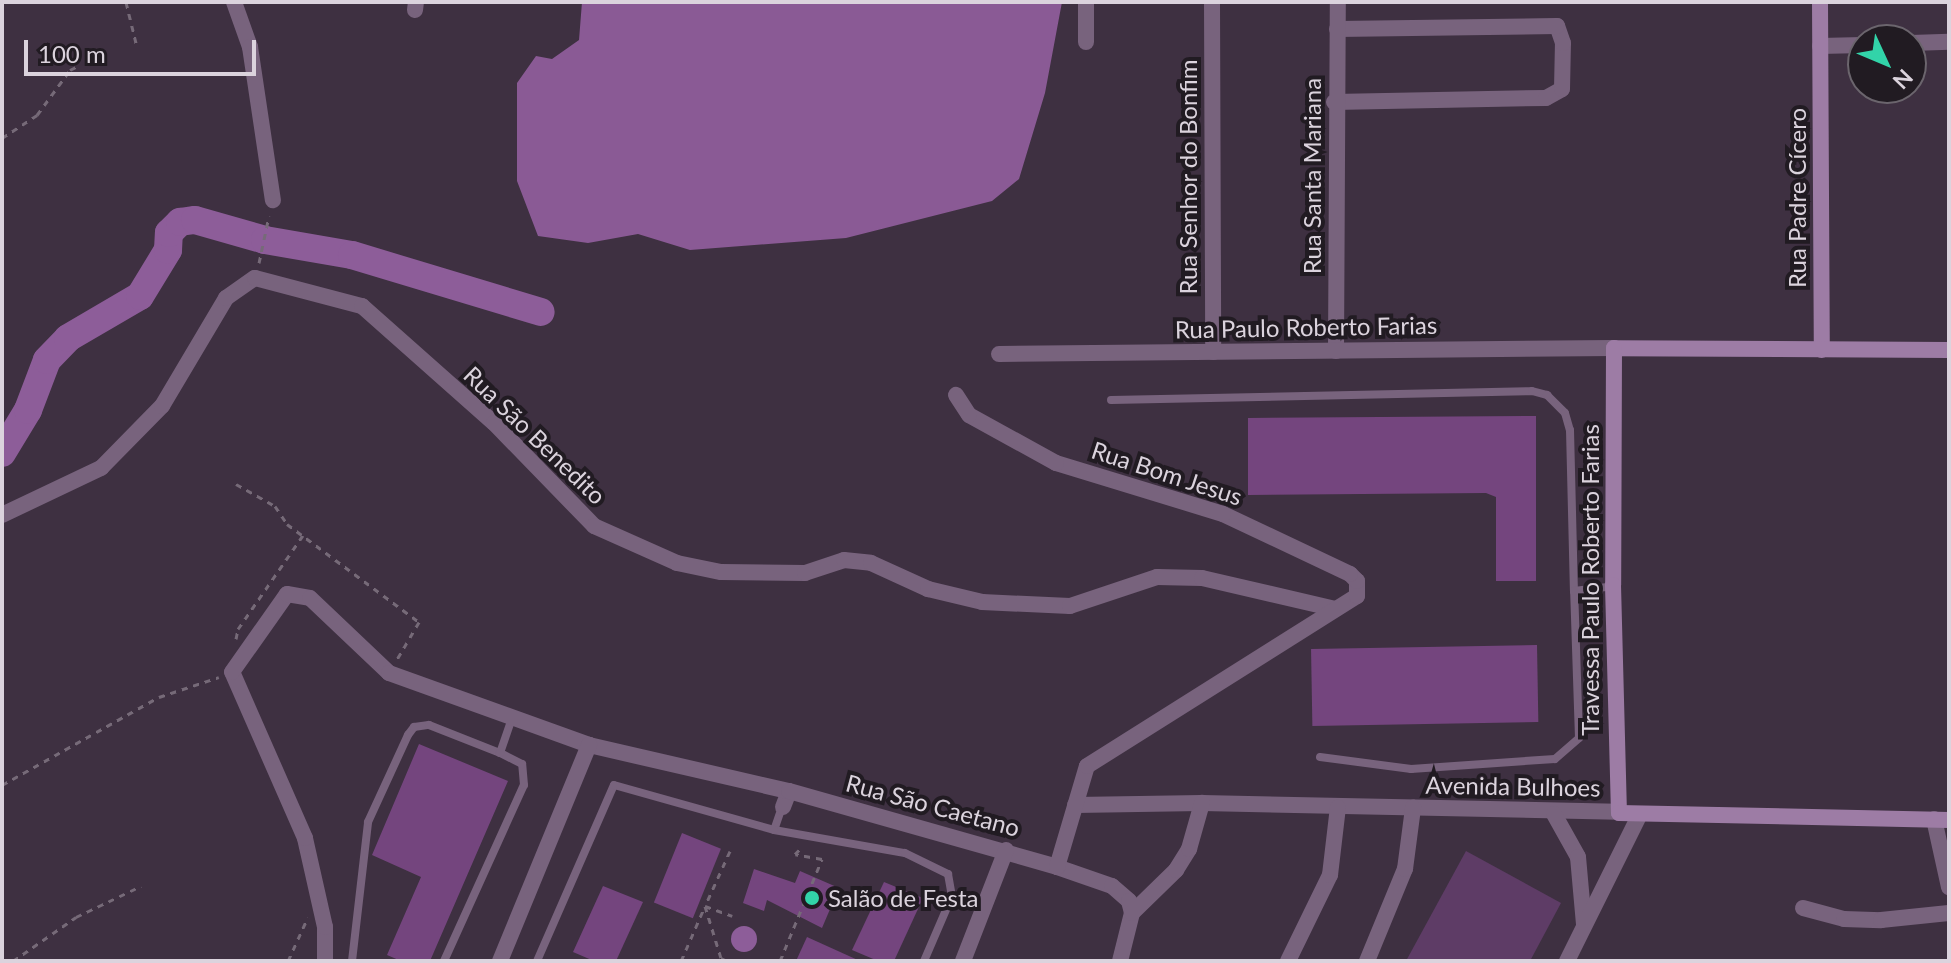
<!DOCTYPE html>
<meta charset="utf-8">
<style>
body{margin:0}
#map{position:relative;width:1951px;height:963px;overflow:hidden;background:#3e3041;font-family:Lato,sans-serif}
div>[style]{position:absolute}
[style*='--x']{left:calc(var(--x)*1px);top:calc(var(--y)*1px);width:calc(var(--w)*1px);rotate:calc(var(--a)*1deg)}
.green>*{inset:0;background:#5e3c66}
.forest>*{inset:0;background:#8a5a95}
.water>*{inset:0;background:#8d5d99}
.round{border-radius:50%}
.river>*{height:28px;margin:-14px;padding:0 14px;transform-origin:14px;border-radius:14px;background:#8d5d99}
.building>*{inset:0;background:#74457e;transform-origin:0 0}
.path>*{height:3px;margin-top:-1.5px;transform-origin:0;background:repeating-linear-gradient(90deg,#766a78 0 6px,transparent 0 12px)}
.lane>*{height:8px;margin:-4px;padding:0 4px;transform-origin:4px;border-radius:4px;background:#78637d}
.street>*{height:16px;margin:-8px;padding:0 8px;transform-origin:8px;border-radius:8px;background:#78637d}
.secondary>*{height:16px;margin:-8px;padding:0 8px;transform-origin:8px;border-radius:8px;background:#9d7ca5}
.dots>*{width:22px;height:22px;translate:-50% -50%;box-sizing:border-box;border:4px solid #211b22;border-radius:50%}
span{translate:-50% -50%;white-space:nowrap;text-align:center;line-height:1.15;-webkit-text-stroke:8px #211b22;paint-order:stroke}
.street-label{font-size:24px;color:#dbd3dd}
.poi-label{font-size:24px;color:#dbd3dd}
.left{translate:0 -50%;text-align:left}
.frame{position:absolute;inset:0;border:4px solid #dbd3dd;pointer-events:none}
.north{position:absolute;left:1847px;top:24px;width:80px;height:80px;box-sizing:border-box;background:#211b22;border:2px solid #6b656d;border-radius:50%;rotate:134deg;font-size:22px;font-weight:700;line-height:32px;text-align:center;color:#dbd3dd}
.north::after{content:'';display:block;margin:auto;width:28px;height:36px;background:#32d4a9;clip-path:polygon(50% 0,100% 100%,50% 72%,0 100%)}
.scale{position:absolute;left:24px;top:40px;width:232px;height:36px;box-sizing:border-box;border:4px solid #dbd3dd;border-top:0;padding-left:10px;font-size:24px;line-height:28px;white-space:nowrap;color:#dbd3dd;-webkit-text-stroke:6px #211b22;paint-order:stroke}
</style>
<div id="map">
<div class="green">
<i style="clip-path:polygon(1466px 851px,1561px 903px,1530px 961px,1406px 961px)"></i>
</div>
<div class="forest">
<i style="clip-path:polygon(582px 2px,1062px 2px,1045px 93px,1019px 179px,992px 201px,846px 238px,690px 250px,638px 234px,588px 243px,538px 236px,517px 181px,517px 83px,536px 56px,552px 59px,579px 40px)"></i>
</div>
<div class="water">
<i class="round" style="left:731px;top:926px;width:26px;height:26px"></i>
</div>
<div class="river">
<i style="--x:2;--y:453;--w:50;--a:-58.8"></i>
<i style="--x:28;--y:410;--w:53;--a:-69.2"></i>
<i style="--x:47;--y:360;--w:30;--a:-46"></i>
<i style="--x:68;--y:338;--w:83;--a:-30.3"></i>
<i style="--x:140;--y:296;--w:54;--a:-58.7"></i>
<i style="--x:168;--y:250;--w:17;--a:-87"></i>
<i style="--x:169;--y:233;--w:16;--a:-45"></i>
<i style="--x:180;--y:222;--w:15;--a:-8"></i>
<i style="--x:195;--y:220;--w:73;--a:15.9"></i>
<i style="--x:265;--y:240;--w:88;--a:9.8"></i>
<i style="--x:352;--y:255;--w:197;--a:16.8"></i>
</div>
<div class="building">
<i style="clip-path:polygon(1536px 416px,1536px 581px,1496px 581px,1496px 497px,1486px 493px,1248px 495px,1248px 418px)"></i>
<i style="left:1537px;top:645px;width:77px;height:226px;rotate:89deg"></i>
<i style="clip-path:polygon(419px 744px,508px 781px,430px 961px,401px 961px,387px 955px,421px 877px,372px 855px)"></i>
<i style="left:682px;top:833px;width:42px;height:75px;rotate:22deg"></i>
<i style="clip-path:polygon(754px 869px,795px 883px,800px 871px,839px 888px,822px 928px,767px 900px,764px 911px,743px 903px)"></i>
<i style="clip-path:polygon(884px 882px,923px 898px,894px 961px,878px 961px,852px 950px)"></i>
<i style="clip-path:polygon(603px 886px,643px 902px,616px 961px,594px 961px,573px 952px)"></i>
<i style="clip-path:polygon(807px 937px,860px 961px,796px 961px)"></i>
</div>
<div class="path">
<i style="--x:126;--y:2;--w:46;--a:76.3"></i>
<i style="--x:2;--y:138;--w:42;--a:-33.3"></i>
<i style="--x:37;--y:115;--w:56;--a:-53.7"></i>
<i style="--x:70;--y:70;--w:11;--a:-27"></i>
<i style="--x:259;--y:263;--w:48;--a:-78"></i>
<i style="--x:236;--y:484;--w:45;--a:29.4"></i>
<i style="--x:275;--y:506;--w:22;--a:56"></i>
<i style="--x:287;--y:524;--w:164;--a:36.6"></i>
<i style="--x:419;--y:622;--w:45;--a:120.5"></i>
<i style="--x:236;--y:639;--w:10;--a:-79"></i>
<i style="--x:238;--y:629;--w:114;--a:-55.3"></i>
<i style="--x:2;--y:785;--w:180;--a:-29.3"></i>
<i style="--x:159;--y:697;--w:63;--a:-18.4"></i>
<i style="--x:730;--y:851;--w:60;--a:114.4"></i>
<i style="--x:705;--y:906;--w:29;--a:20"></i>
<i style="--x:13;--y:961;--w:77;--a:-34.9"></i>
<i style="--x:76;--y:917;--w:72;--a:-25.5"></i>
<i style="--x:288;--y:961;--w:48;--a:-65.6"></i>
<i style="--x:681;--y:961;--w:60;--a:-66.4"></i>
<i style="--x:705;--y:906;--w:54;--a:72.9"></i>
<i style="--x:721;--y:958;--w:7;--a:27"></i>
<i style="--x:780;--y:961;--w:110;--a:-67.6"></i>
<i style="--x:822;--y:859;--w:27;--a:-170"></i>
<i style="--x:795;--y:854;--w:11;--a:-45"></i>
</div>
<div class="lane">
<i style="--x:1111;--y:400;--w:421;--a:-1.2"></i>
<i style="--x:1532;--y:391;--w:16;--a:15"></i>
<i style="--x:1547;--y:395;--w:25;--a:45"></i>
<i style="--x:1565;--y:413;--w:18;--a:74"></i>
<i style="--x:1570;--y:430;--w:161;--a:88.6"></i>
<i style="--x:1320;--y:757;--w:92;--a:7.5"></i>
<i style="--x:1411;--y:769;--w:144;--a:-4"></i>
<i style="--x:1555;--y:759;--w:32;--a:-41"></i>
<i style="--x:1579;--y:738;--w:147;--a:-91.9"></i>
<i style="--x:1574;--y:591;--w:38;--a:-7"></i>
<i style="--x:782;--y:807;--w:24;--a:109"></i>
<i style="--x:774;--y:830;--w:133;--a:10"></i>
<i style="--x:905;--y:853;--w:48;--a:26"></i>
<i style="--x:948;--y:874;--w:22;--a:80"></i>
<i style="--x:952;--y:896;--w:71;--a:113.3"></i>
<i style="--x:352;--y:961;--w:140;--a:-83.4"></i>
<i style="--x:368;--y:822;--w:96;--a:-65.3"></i>
<i style="--x:408;--y:735;--w:10;--a:-53"></i>
<i style="--x:414;--y:727;--w:15;--a:-8"></i>
<i style="--x:429;--y:725;--w:76;--a:21.5"></i>
<i style="--x:444;--y:961;--w:193;--a:-65.6"></i>
<i style="--x:524;--y:785;--w:21;--a:-95"></i>
<i style="--x:522;--y:764;--w:25;--a:-153"></i>
<i style="--x:500;--y:753;--w:37;--a:-71"></i>
<i style="--x:537;--y:961;--w:192;--a:-66.4"></i>
<i style="--x:614;--y:785;--w:166;--a:15.7"></i>
</div>
<div class="street">
<i style="--x:234;--y:2;--w:48;--a:70.4"></i>
<i style="--x:250;--y:47;--w:155;--a:81.5"></i>
<i style="--x:1086;--y:2;--w:40;--a:90"></i>
<i style="--x:1212;--y:2;--w:350;--a:89.8"></i>
<i style="--x:415;--y:10;--w:8;--a:-83"></i>
<i style="--x:1911;--y:43;--w:38;--a:-2"></i>
<i style="--x:1820;--y:46;--w:43;--a:-1.3"></i>
<i style="--x:1334;--y:102;--w:212;--a:-1.1"></i>
<i style="--x:1546;--y:98;--w:18;--a:-29"></i>
<i style="--x:1562;--y:89;--w:46;--a:-88.8"></i>
<i style="--x:1563;--y:43;--w:18;--a:-109"></i>
<i style="--x:1557;--y:26;--w:220;--a:179.2"></i>
<i style="--x:1336;--y:351;--w:349;--a:-89.7"></i>
<i style="--x:999;--y:354;--w:615;--a:-0.56"></i>
<i style="--x:2;--y:515;--w:110;--a:-25.4"></i>
<i style="--x:101;--y:468;--w:87;--a:-45.5"></i>
<i style="--x:162;--y:406;--w:126;--a:-59.3"></i>
<i style="--x:226;--y:298;--w:35;--a:-35"></i>
<i style="--x:255;--y:278;--w:111;--a:14.7"></i>
<i style="--x:362;--y:306;--w:176;--a:41.6"></i>
<i style="--x:494;--y:423;--w:144;--a:45.8"></i>
<i style="--x:594;--y:526;--w:91;--a:24"></i>
<i style="--x:677;--y:563;--w:45;--a:11.6"></i>
<i style="--x:721;--y:572;--w:84;--a:0.7"></i>
<i style="--x:805;--y:573;--w:41;--a:-18.4"></i>
<i style="--x:844;--y:560;--w:27;--a:6"></i>
<i style="--x:871;--y:563;--w:63;--a:24.5"></i>
<i style="--x:928;--y:589;--w:56;--a:13.5"></i>
<i style="--x:982;--y:602;--w:88;--a:2.6"></i>
<i style="--x:1070;--y:606;--w:92;--a:-18.4"></i>
<i style="--x:1157;--y:577;--w:45;--a:1.3"></i>
<i style="--x:1202;--y:578;--w:137;--a:13.1"></i>
<i style="--x:1075;--y:805;--w:127;--a:-0.9"></i>
<i style="--x:1202;--y:803;--w:415;--a:1.2"></i>
<i style="--x:783;--y:807;--w:17;--a:-69"></i>
<i style="--x:1554;--y:814;--w:49;--a:60.8"></i>
<i style="--x:1578;--y:857;--w:67;--a:84.9"></i>
<i style="--x:1934;--y:819;--w:70;--a:77.6"></i>
<i style="--x:1057;--y:867;--w:58;--a:19.1"></i>
<i style="--x:1112;--y:886;--w:23;--a:41"></i>
<i style="--x:1129;--y:901;--w:12;--a:76"></i>
<i style="--x:1132;--y:913;--w:49;--a:104"></i>
<i style="--x:1803;--y:908;--w:42;--a:15"></i>
<i style="--x:1844;--y:919;--w:37;--a:2"></i>
<i style="--x:1881;--y:920;--w:68;--a:-5.9"></i>
<i style="--x:1132;--y:913;--w:62;--a:-44.3"></i>
<i style="--x:1176;--y:870;--w:25;--a:-58"></i>
<i style="--x:1189;--y:849;--w:48;--a:-74.2"></i>
<i style="--x:325;--y:961;--w:34;--a:-90"></i>
<i style="--x:325;--y:927;--w:91;--a:-102.7"></i>
<i style="--x:305;--y:838;--w:181;--a:-113.7"></i>
<i style="--x:232;--y:672;--w:95;--a:-54.8"></i>
<i style="--x:287;--y:594;--w:23;--a:10"></i>
<i style="--x:310;--y:598;--w:109;--a:43.5"></i>
<i style="--x:389;--y:673;--w:213;--a:19.8"></i>
<i style="--x:589;--y:745;--w:205;--a:13"></i>
<i style="--x:789;--y:791;--w:279;--a:15.8"></i>
<i style="--x:1057;--y:867;--w:105;--a:-73.5"></i>
<i style="--x:1087;--y:766;--w:319;--a:-32.2"></i>
<i style="--x:1357;--y:596;--w:15;--a:-90"></i>
<i style="--x:1357;--y:581;--w:10;--a:-135"></i>
<i style="--x:1350;--y:574;--w:140;--a:-154.7"></i>
<i style="--x:1223;--y:514;--w:175;--a:-163"></i>
<i style="--x:1056;--y:463;--w:99;--a:-151.1"></i>
<i style="--x:969;--y:415;--w:24;--a:-123"></i>
<i style="--x:500;--y:961;--w:234;--a:-67.6"></i>
<i style="--x:963;--y:961;--w:119;--a:-68.8"></i>
<i style="--x:1288;--y:961;--w:96;--a:-64"></i>
<i style="--x:1330;--y:875;--w:68;--a:-83.3"></i>
<i style="--x:1367;--y:961;--w:100;--a:-67.6"></i>
<i style="--x:1405;--y:869;--w:62;--a:-82.5"></i>
<i style="--x:1567;--y:961;--w:164;--a:-63.6"></i>
</div>
<div class="secondary">
<i style="--x:1820;--y:2;--w:348;--a:89.7"></i>
<i style="--x:1949;--y:350;--w:335;--a:-179.7"></i>
<i style="--x:1614;--y:348;--w:237;--a:90.2"></i>
<i style="--x:1613;--y:585;--w:228;--a:88.5"></i>
<i style="--x:1619;--y:813;--w:330;--a:1.2"></i>
</div>
<div class="dots">
<i style="left:812px;top:898px;background:#32d4a9"></i>
</div>
<div class="street-label">
<span style="left:1312px;top:176px;rotate:-90deg">Rua Santa Mariana</span>
<span style="left:1188px;top:177px;rotate:-90deg">Rua Senhor do Bonfim</span>
<span style="left:1797px;top:198px;rotate:-90deg">Rua Padre Cícero</span>
<span style="left:1306px;top:327px;rotate:-1deg">Rua Paulo Roberto Farias</span>
<span style="left:535px;top:435px;rotate:44deg">Rua São Benedito</span>
<span style="left:1167px;top:473px;rotate:18deg">Rua Bom Jesus</span>
<span style="left:1590px;top:580px;rotate:-90deg">Travessa Paulo Roberto Farias</span>
<span style="left:1513px;top:786px;rotate:1deg">Avenida Bulhoes</span>
<span style="left:933px;top:805px;rotate:15deg">Rua São Caetano</span>
</div>
<div class="poi-label">
<span class="left" style="left:828px;top:898px">Salão de Festa</span>
</div>
<div class="frame"></div>
<div class="north">N</div>
<div class="scale">100 m</div>
</div>
